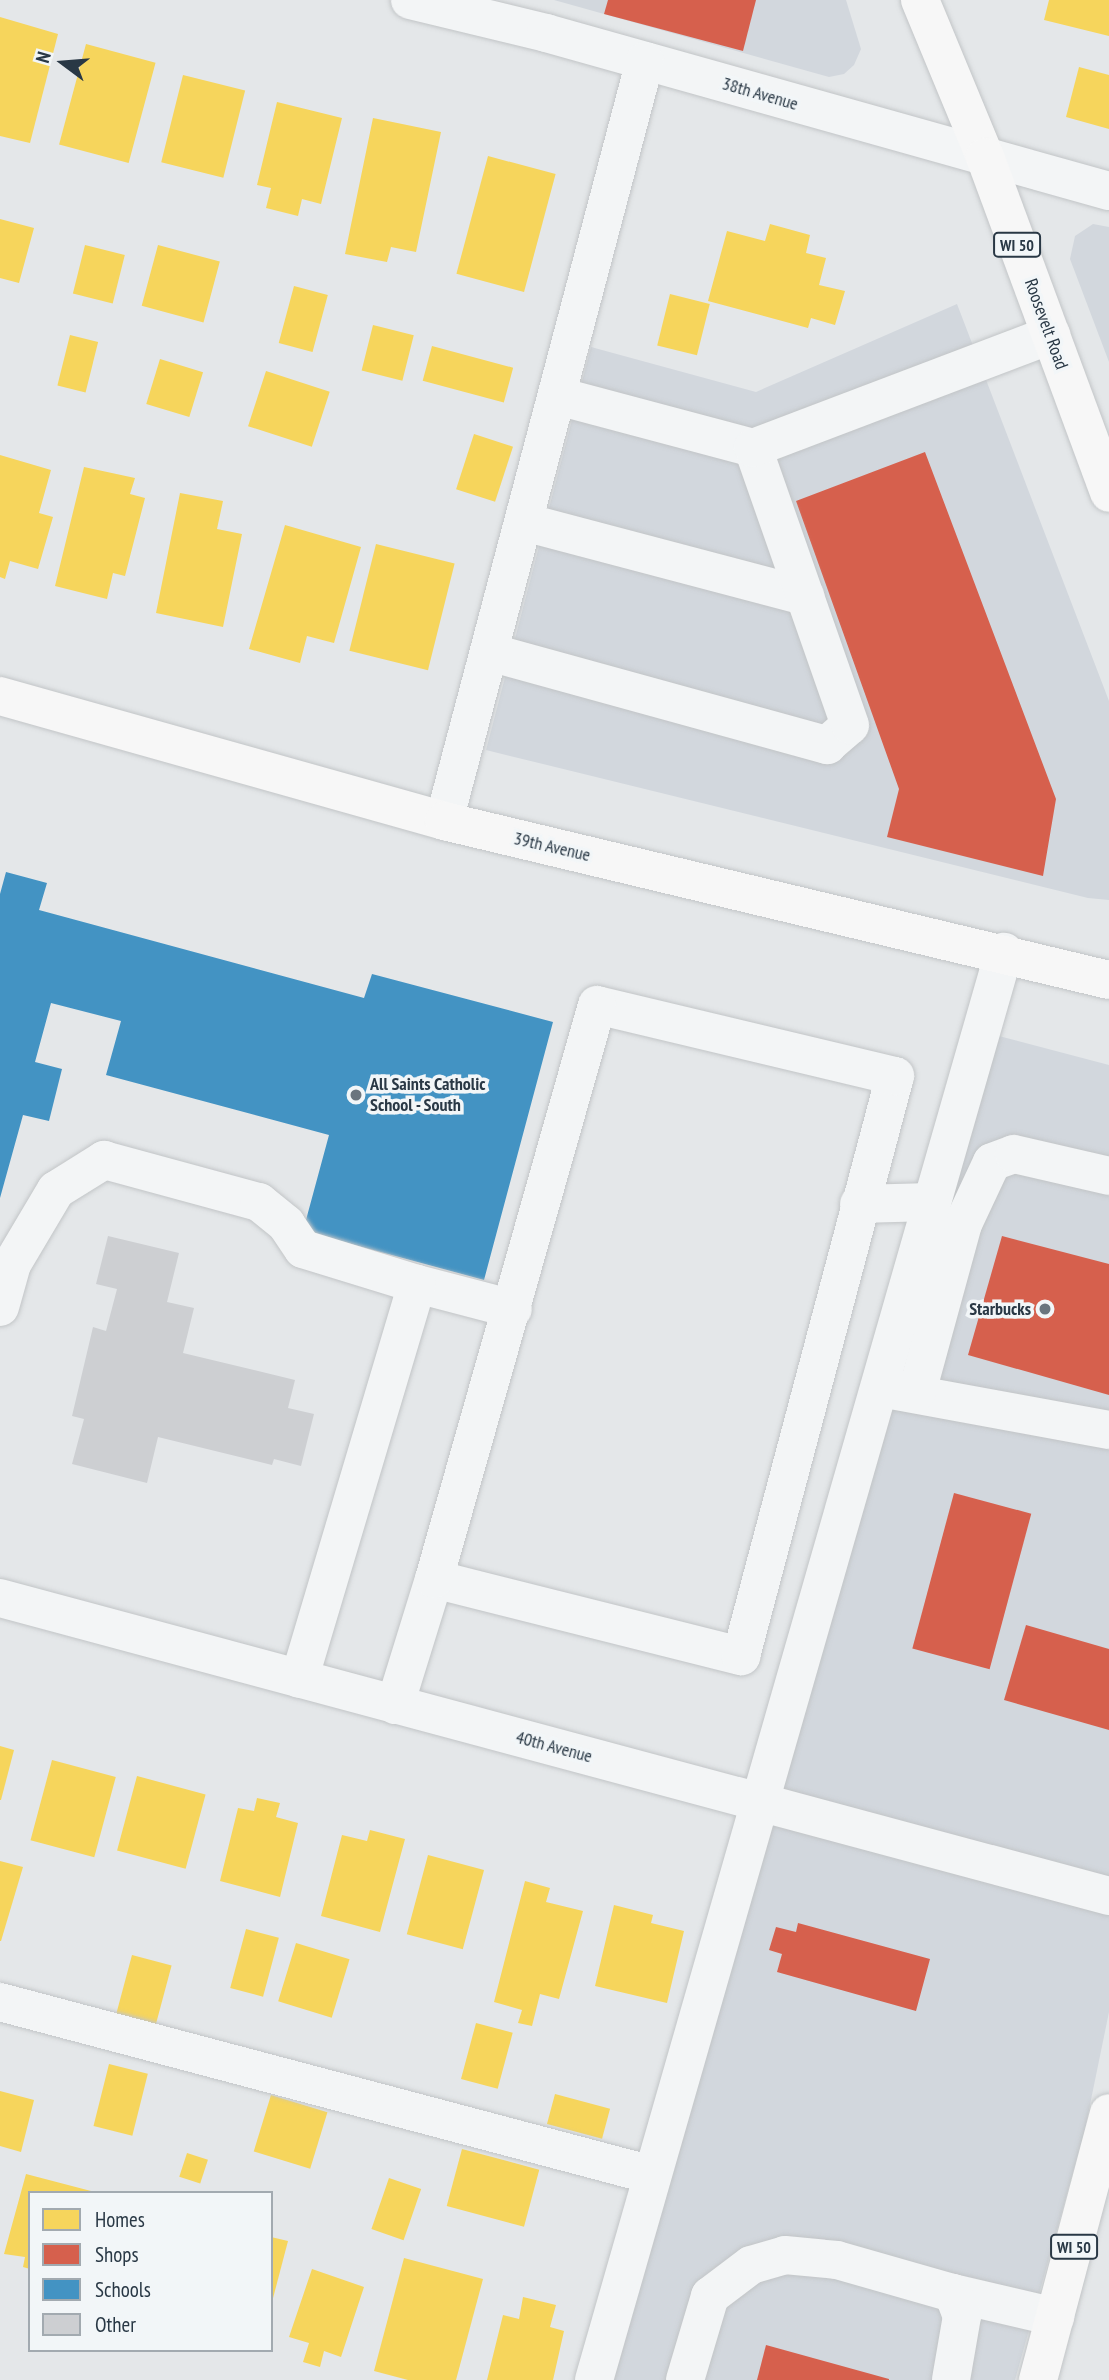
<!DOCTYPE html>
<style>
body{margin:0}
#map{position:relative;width:1109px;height:2380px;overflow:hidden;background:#e4e7e9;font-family:"PT Sans Narrow",sans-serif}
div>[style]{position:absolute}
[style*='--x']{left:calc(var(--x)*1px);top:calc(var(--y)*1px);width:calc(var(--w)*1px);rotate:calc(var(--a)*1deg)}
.built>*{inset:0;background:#d2d7dd}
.homes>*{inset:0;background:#f6d55c;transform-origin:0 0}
.shops>*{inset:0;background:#d6604d;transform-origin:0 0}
.schools>*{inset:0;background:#4393c3}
.building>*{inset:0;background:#cdcfd2}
.roads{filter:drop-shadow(0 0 2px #c2c5c7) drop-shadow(0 0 2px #c2c5c7)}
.minor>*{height:38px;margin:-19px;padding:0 19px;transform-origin:19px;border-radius:19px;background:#f3f5f6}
.major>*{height:38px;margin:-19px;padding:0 19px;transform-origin:19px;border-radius:19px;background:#f7f7f7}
.dots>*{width:19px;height:19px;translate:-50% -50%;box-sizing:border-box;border:4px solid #f2f6f8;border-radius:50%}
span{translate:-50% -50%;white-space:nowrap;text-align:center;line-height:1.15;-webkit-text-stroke:7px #f2f6f8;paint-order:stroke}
.shield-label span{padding:2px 5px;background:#f2f6f8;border:2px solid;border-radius:5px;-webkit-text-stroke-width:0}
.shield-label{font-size:16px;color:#293845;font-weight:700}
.street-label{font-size:18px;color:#293845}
.poi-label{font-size:18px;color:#293845;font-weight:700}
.left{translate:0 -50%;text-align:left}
.right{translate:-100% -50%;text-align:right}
.legend{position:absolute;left:28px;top:2191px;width:245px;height:161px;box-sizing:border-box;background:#f2f6f8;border:2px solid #a2aab0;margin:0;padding:9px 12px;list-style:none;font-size:21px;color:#293845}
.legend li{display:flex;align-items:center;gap:14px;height:35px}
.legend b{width:35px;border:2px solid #a2aab0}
.north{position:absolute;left:28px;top:28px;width:70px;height:70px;-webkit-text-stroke:5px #f2f6f8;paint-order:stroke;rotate:286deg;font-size:19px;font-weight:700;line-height:28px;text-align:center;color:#293845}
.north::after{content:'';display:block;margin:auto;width:24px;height:32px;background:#293845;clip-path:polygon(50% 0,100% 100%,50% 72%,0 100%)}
</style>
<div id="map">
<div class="built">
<i style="clip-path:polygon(554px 0,846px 0,861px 49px,854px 65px,844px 74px,829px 77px)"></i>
<i style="clip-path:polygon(1093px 224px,1109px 227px,1109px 362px,1070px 259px,1075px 236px)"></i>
<i style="clip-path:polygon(957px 304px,1109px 701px,1109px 900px,1088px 898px,486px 750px,591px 347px,756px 392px)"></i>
<i style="clip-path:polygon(999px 1036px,1109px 1065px,1109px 2012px,1085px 2129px,1015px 2380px,612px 2380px)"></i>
</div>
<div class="homes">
<i style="clip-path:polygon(1049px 0,1109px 0,1109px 36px,1044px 20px)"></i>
<i style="clip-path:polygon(0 17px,58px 34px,30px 143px,0 136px)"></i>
<i style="left:86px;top:44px;width:72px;height:104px;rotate:15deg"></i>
<i style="clip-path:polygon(1079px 67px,1109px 75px,1109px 129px,1066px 117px)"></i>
<i style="left:183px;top:75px;width:64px;height:90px;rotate:14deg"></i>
<i style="clip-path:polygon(277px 102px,342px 118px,321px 204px,302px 199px,298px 216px,266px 208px,271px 188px,257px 185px)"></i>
<i style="clip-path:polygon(373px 118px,441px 132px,416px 252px,391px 247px,387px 262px,345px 254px)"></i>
<i style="left:488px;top:156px;width:70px;height:122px;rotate:15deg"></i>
<i style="clip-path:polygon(0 219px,34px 228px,19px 283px,0 278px)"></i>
<i style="clip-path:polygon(770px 224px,810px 235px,806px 253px,826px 258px,819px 285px,845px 291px,835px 325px,811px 318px,808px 328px,708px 301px,727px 231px,765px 241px)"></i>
<i style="left:85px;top:245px;width:41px;height:50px;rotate:14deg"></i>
<i style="left:158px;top:245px;width:64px;height:63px;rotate:15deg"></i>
<i style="left:294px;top:286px;width:35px;height:59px;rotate:15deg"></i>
<i style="left:670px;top:294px;width:41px;height:53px;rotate:14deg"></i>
<i style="left:373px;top:325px;width:42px;height:47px;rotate:14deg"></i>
<i style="left:70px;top:335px;width:29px;height:52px;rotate:14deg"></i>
<i style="left:432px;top:346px;width:84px;height:36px;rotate:15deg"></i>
<i style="left:160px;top:359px;width:45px;height:47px;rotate:17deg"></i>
<i style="left:266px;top:371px;width:67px;height:58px;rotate:18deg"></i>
<i style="left:474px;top:434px;width:41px;height:58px;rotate:18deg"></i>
<i style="clip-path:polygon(0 455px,51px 470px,39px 513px,53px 517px,38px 569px,10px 561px,5px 579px,0 577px)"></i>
<i style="clip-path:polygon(84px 467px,135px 478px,130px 494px,145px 498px,125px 576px,113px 573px,107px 599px,55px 586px)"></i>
<i style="clip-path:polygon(180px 493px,223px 501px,217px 529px,242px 534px,223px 627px,156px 613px)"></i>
<i style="clip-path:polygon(285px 525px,361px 547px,334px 643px,307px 636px,300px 663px,249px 649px)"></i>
<i style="left:376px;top:544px;width:81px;height:110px;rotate:14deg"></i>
<i style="clip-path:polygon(0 1746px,14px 1750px,1px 1800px,0 1800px)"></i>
<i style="left:52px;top:1760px;width:66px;height:83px;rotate:15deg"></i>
<i style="left:137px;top:1776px;width:71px;height:77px;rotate:15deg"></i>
<i style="clip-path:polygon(257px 1798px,280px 1803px,276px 1817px,298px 1823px,280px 1897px,220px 1881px,238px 1808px,254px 1811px)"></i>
<i style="clip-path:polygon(370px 1830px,405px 1839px,380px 1932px,321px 1916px,342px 1835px,367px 1841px)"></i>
<i style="left:428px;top:1855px;width:58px;height:82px;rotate:15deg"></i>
<i style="clip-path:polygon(0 1861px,23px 1867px,1px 1941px,0 1941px)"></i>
<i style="clip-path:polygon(525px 1881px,550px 1888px,546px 1902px,583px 1911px,559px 1999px,540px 1994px,532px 2026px,518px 2023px,522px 2010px,494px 2002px)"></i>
<i style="clip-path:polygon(614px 1905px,653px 1915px,651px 1923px,684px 1931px,667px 2003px,595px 1986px)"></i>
<i style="left:246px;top:1929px;width:34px;height:61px;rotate:15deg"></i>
<i style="left:296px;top:1943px;width:56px;height:61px;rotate:17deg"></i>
<i style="left:132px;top:1955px;width:41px;height:61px;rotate:15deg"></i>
<i style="left:476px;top:2023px;width:38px;height:58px;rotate:15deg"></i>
<i style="left:109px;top:2064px;width:40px;height:64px;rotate:14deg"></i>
<i style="clip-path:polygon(0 2091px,34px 2100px,21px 2152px,0 2146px)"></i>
<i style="left:555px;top:2094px;width:57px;height:31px;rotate:15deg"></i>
<i style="left:271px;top:2095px;width:59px;height:59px;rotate:17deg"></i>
<i style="left:462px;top:2149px;width:80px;height:59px;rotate:15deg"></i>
<i style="left:187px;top:2153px;width:22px;height:25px;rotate:18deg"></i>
<i style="clip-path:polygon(26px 2174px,91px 2191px,30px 2193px,30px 2269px,23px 2267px,25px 2257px,4px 2254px)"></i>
<i style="left:389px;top:2178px;width:34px;height:54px;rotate:19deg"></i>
<i style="clip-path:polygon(271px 2237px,288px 2241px,272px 2302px,271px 2302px)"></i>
<i style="clip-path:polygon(404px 2258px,483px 2279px,456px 2380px,408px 2380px,374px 2371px)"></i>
<i style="clip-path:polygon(312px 2269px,364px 2287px,341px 2357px,324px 2351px,320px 2367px,303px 2362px,309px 2343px,289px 2337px)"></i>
<i style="clip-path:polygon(523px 2297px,556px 2305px,550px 2327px,564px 2331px,553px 2380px,487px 2380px,503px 2315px,519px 2319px)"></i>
</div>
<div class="shops">
<i style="clip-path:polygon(608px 0,756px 0,743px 51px,604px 14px)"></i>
<i style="clip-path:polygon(925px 452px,1056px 799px,1043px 876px,887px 837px,899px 789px,796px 501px)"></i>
<i style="clip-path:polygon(1002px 1236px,1109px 1264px,1109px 1395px,968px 1355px)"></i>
<i style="left:954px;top:1493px;width:80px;height:161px;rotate:15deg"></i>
<i style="clip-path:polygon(1026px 1625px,1109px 1649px,1109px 1730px,1004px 1700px)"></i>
<i style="clip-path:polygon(798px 1923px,930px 1959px,916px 2011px,777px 1972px,782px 1954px,769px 1950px,776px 1927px,796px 1932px)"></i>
<i style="clip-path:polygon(766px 2345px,889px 2379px,889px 2380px,757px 2380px)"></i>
</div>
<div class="schools">
<i style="clip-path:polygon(6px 872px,47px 883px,39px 910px,364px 998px,372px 974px,553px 1022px,484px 1280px,303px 1231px,329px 1135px,106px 1075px,121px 1021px,51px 1003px,35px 1062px,62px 1069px,49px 1121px,23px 1115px,0 1198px,0 894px)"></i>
</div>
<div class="building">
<i style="clip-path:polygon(108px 1236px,179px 1253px,167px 1302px,194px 1308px,183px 1353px,295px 1380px,288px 1408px,314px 1414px,301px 1466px,274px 1459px,272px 1465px,158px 1437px,147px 1483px,72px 1464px,84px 1419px,72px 1416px,93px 1327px,106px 1331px,117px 1289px,96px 1284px)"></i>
</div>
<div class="roads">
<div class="minor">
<i style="--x:410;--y:0;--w:140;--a:13.6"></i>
<i style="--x:546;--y:33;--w:585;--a:15.68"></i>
<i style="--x:558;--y:396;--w:202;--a:14.9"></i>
<i style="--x:524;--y:522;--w:291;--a:14.8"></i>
<i style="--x:489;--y:652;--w:351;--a:15.4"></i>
<i style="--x:827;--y:745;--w:30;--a:-41"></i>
<i style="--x:850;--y:725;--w:293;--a:-109.3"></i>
<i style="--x:753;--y:448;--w:319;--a:-20.8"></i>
<i style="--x:444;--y:821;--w:786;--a:-75.19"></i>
<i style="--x:859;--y:1204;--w:72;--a:-1.6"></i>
<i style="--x:417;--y:1284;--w:99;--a:14.6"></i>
<i style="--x:0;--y:1307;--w:45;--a:-74.4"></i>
<i style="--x:12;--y:1264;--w:86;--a:-59.3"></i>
<i style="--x:56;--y:1190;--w:57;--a:-32"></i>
<i style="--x:104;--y:1160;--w:161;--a:15.2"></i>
<i style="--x:259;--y:1202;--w:35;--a:39"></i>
<i style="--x:286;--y:1224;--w:30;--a:56"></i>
<i style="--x:303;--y:1249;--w:119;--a:17.1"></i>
<i style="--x:417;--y:1284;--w:412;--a:106.6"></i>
<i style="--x:891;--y:1390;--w:222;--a:10.4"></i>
<i style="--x:917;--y:1392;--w:174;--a:-74.7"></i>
<i style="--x:963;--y:1224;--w:68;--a:-64.9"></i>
<i style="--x:992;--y:1162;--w:23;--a:-20"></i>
<i style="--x:1014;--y:1154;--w:98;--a:13"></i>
<i style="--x:0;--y:1598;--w:1148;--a:15.04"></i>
<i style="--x:395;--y:1705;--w:132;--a:-72.8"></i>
<i style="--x:434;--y:1579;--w:317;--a:14.1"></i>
<i style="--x:741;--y:1656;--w:600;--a:-75.13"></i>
<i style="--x:895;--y:1076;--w:306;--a:-166.6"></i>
<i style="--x:597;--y:1005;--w:597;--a:105.85"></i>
<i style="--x:0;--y:2002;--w:675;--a:14.86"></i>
<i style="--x:953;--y:2293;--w:105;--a:13.2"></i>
<i style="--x:594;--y:2380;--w:1486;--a:-73.98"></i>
<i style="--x:685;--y:2380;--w:88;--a:-73.4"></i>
<i style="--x:710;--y:2296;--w:51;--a:-37.1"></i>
<i style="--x:751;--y:2265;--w:35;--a:-16"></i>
<i style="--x:785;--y:2255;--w:52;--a:5.5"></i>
<i style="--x:837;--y:2260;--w:121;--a:15.9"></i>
<i style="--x:953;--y:2293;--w:25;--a:69"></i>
<i style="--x:962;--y:2316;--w:65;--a:99.8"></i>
</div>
<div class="major">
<i style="--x:920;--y:0;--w:170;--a:67.5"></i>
<i style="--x:985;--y:157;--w:358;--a:69.7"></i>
<i style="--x:0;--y:696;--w:461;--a:15.7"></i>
<i style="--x:444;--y:821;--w:684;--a:13.45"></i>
<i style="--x:1038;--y:2380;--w:276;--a:-75.1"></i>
</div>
</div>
<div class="dots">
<i style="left:356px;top:1095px;background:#6a757e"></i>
<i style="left:1045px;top:1309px;background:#6a757e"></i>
</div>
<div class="shield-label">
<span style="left:1017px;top:245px">WI 50</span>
<span style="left:1074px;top:2247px">WI 50</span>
</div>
<div class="street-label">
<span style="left:760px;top:94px;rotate:16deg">38th Avenue</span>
<span style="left:1046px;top:324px;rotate:70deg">Roosevelt Road</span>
<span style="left:552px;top:847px;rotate:13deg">39th Avenue</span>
<span style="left:554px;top:1747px;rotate:15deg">40th Avenue</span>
</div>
<div class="poi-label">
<span class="left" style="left:370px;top:1095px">All Saints Catholic<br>School - South</span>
<span class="right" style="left:1031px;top:1309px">Starbucks</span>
</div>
<ul class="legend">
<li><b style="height:19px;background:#f6d55c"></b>Homes</li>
<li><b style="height:19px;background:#d6604d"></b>Shops</li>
<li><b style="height:19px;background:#4393c3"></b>Schools</li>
<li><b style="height:19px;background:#cdcfd2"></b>Other</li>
</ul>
<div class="north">N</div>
</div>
